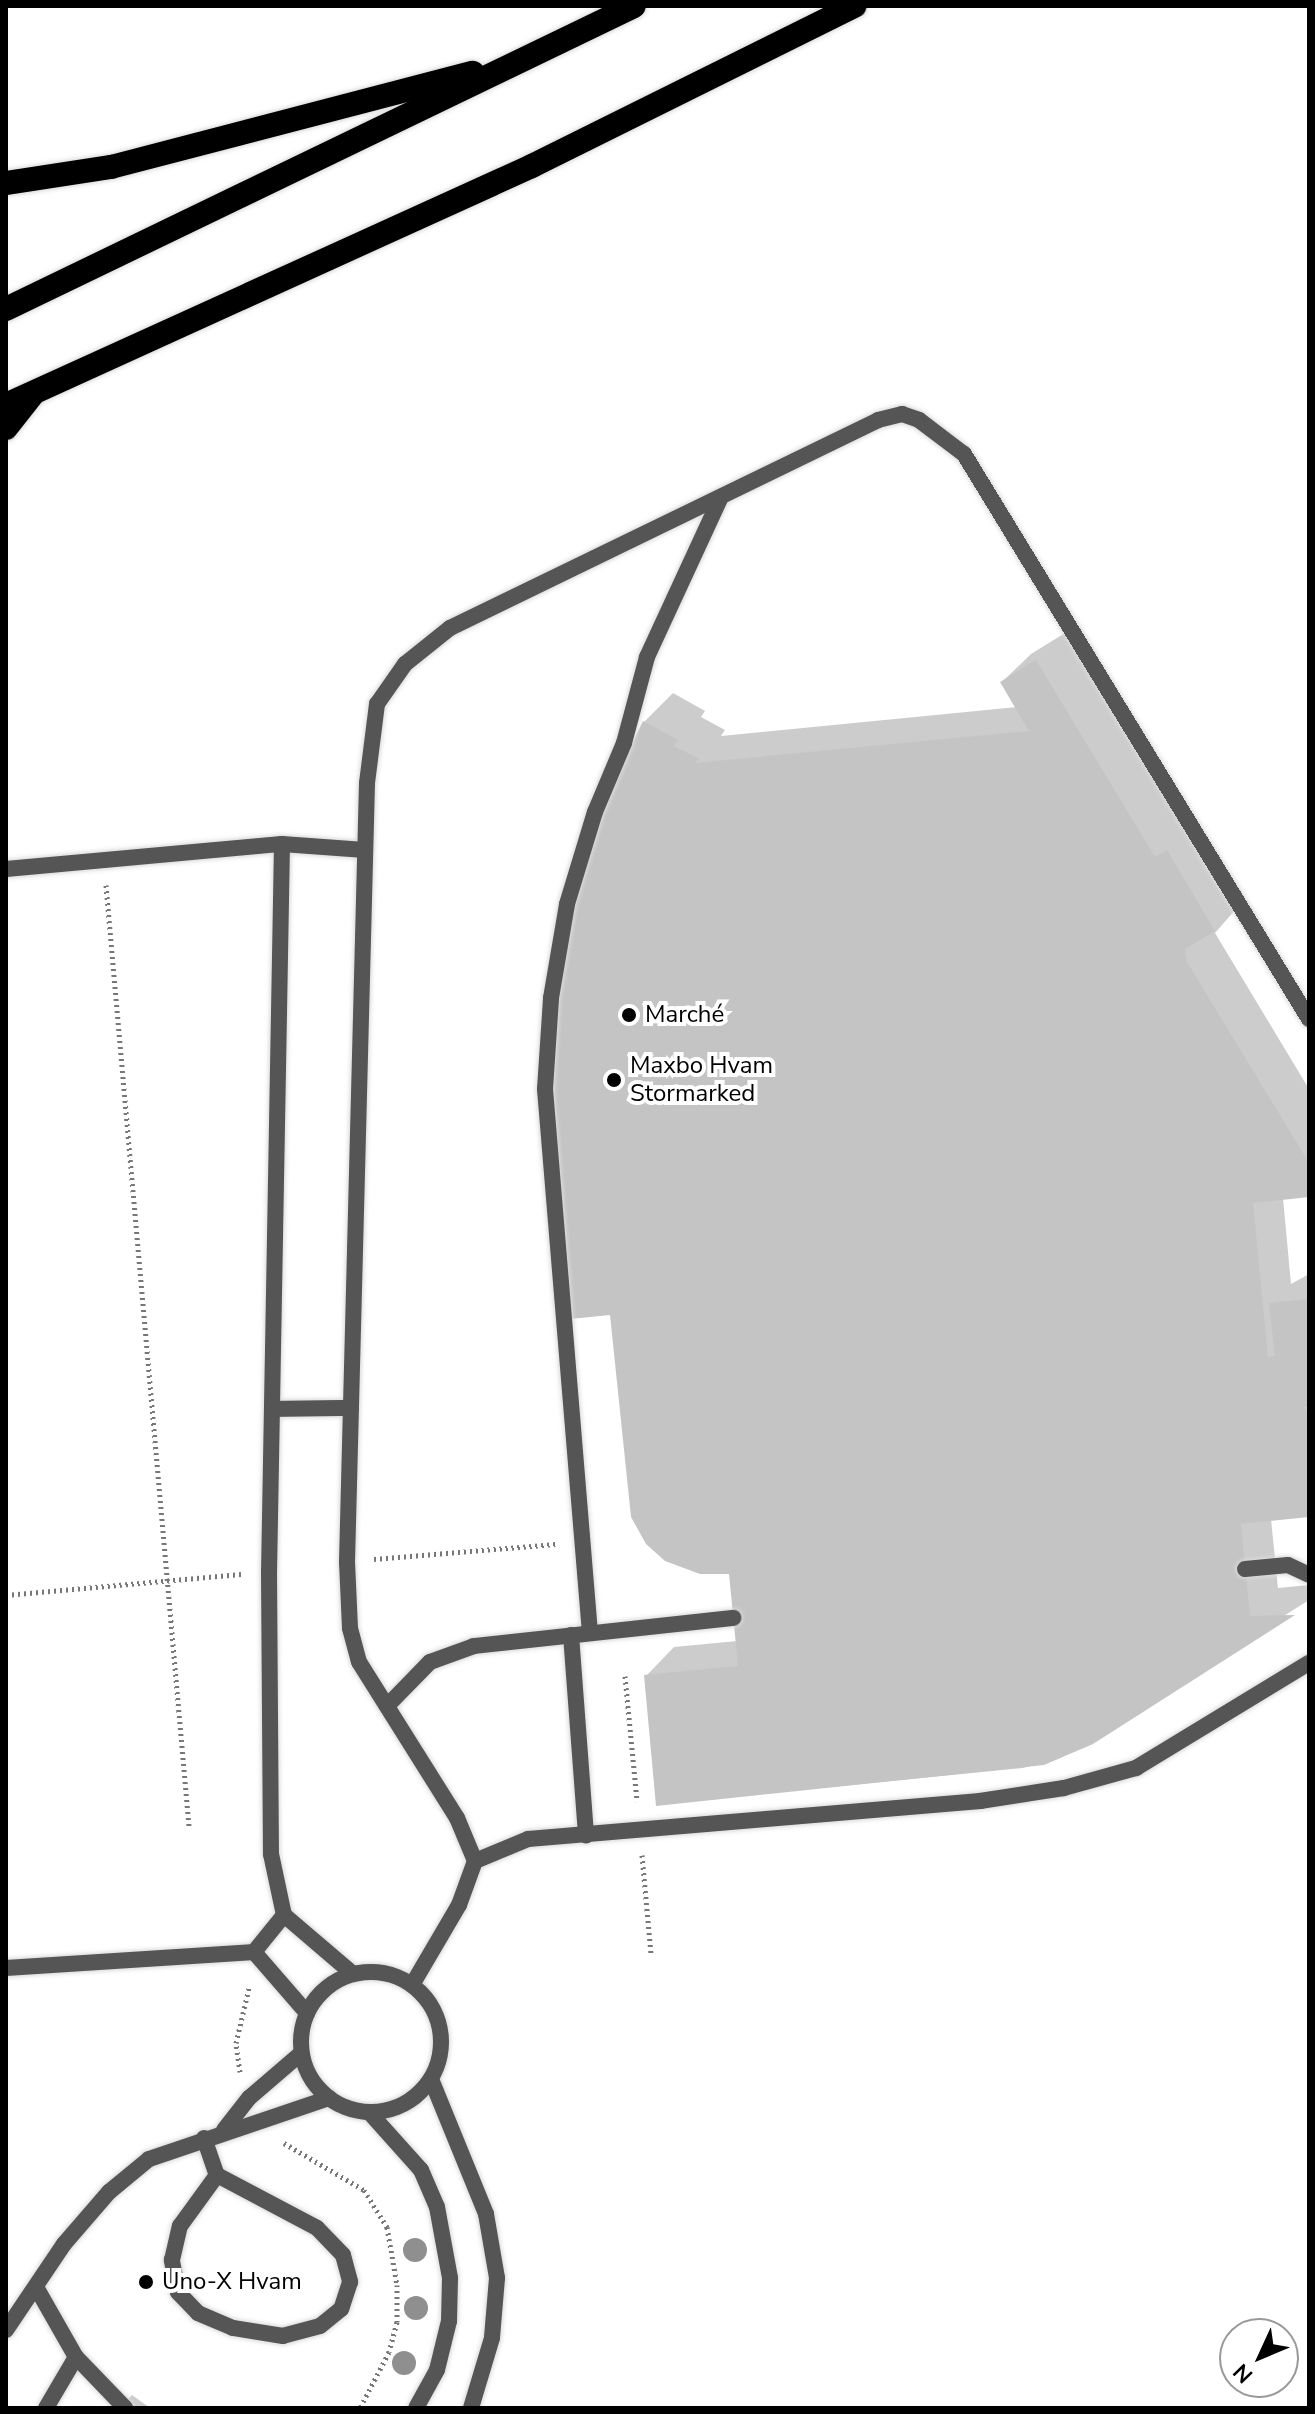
<!DOCTYPE html>
<meta charset="utf-8">
<style>
body{margin:0}
#map{position:relative;width:1315px;height:2414px;overflow:hidden;background:#fff;font-family:"Nunito Sans",sans-serif}
div>[style]{position:absolute}
[style*='--x']{left:calc(var(--x)*1px);top:calc(var(--y)*1px);width:calc(var(--w)*1px);rotate:calc(var(--a)*1deg)}
.shadow>*{inset:0;background:#0003}
.building>*{inset:0;background:#c4c4c4}
.path>*{height:5px;margin-top:-2.5px;transform-origin:0;background:repeating-linear-gradient(90deg,#777 0 2px,transparent 0 6px)}
.roads{filter:drop-shadow(0 0 2px #dbdbdb) drop-shadow(0 0 2px #dbdbdb)}
.lane>*{height:16px;margin:-8px;padding:0 8px;transform-origin:8px;border-radius:8px;background:#555}
.lane>.ring{margin:-8px;padding:0;box-sizing:content-box;background:none;border:16px solid #555;border-radius:50%}
.highway>*{height:24px;margin:-12px;padding:0 12px;transform-origin:12px;border-radius:12px;background:#000}
.trees>*{width:24px;height:24px;margin:-12px;border-radius:50%;background:#8f8f8f}
.dots>*{width:22px;height:22px;translate:-50% -50%;box-sizing:border-box;border:4px solid #fff;border-radius:50%}
span{translate:-50% -50%;white-space:nowrap;text-align:center;line-height:1.15;-webkit-text-stroke:8px #fff;paint-order:stroke}
.poi-label{font-size:24px;color:#000}
.left{translate:0 -50%;text-align:left}
.frame{position:absolute;inset:0;border:8px solid #000;pointer-events:none}
.north{position:absolute;left:1219px;top:2318px;width:80px;height:80px;box-sizing:border-box;background:#fff;border:2px solid #999;border-radius:50%;rotate:226deg;font-size:22px;font-weight:700;line-height:32px;text-align:center;color:#000}
.north::after{content:'';display:block;margin:auto;width:28px;height:36px;background:#000;clip-path:polygon(50% 0,100% 100%,50% 72%,0 100%)}
</style>
<div id="map">
<div class="shadow">
<i style="clip-path:polygon(1065px 633px,1243px 901px,1215px 933px,1309px 1089px,1309px 1195px,1283px 1198px,1291px 1284px,1309px 1274px,1309px 1515px,1271px 1519px,1278px 1588px,1309px 1585px,1309px 1600px,1060px 1758px,1023px 1768px,658px 1804px,646px 1676px,674px 1647px,737px 1641px,730px 1572px,612px 1313px,644px 722px,673px 693px,705px 711px,701px 717px,725px 730px,721px 736px,1017px 707px,1002px 682px,1031px 654px)"></i>
<i style="clip-path:polygon(132px 2395px,150px 2408px,119px 2408px)"></i>
</div>
<div class="building">
<i style="clip-path:polygon(1036px 660px,1155px 857px,1167px 850px,1215px 931px,1185px 949px,1187px 962px,1309px 1163px,1309px 1197px,1253px 1203px,1268px 1357px,1275px 1356px,1269px 1303px,1309px 1299px,1309px 1407px,1304px 1407px,1309px 1415px,1309px 1517px,1241px 1524px,1250px 1616px,1295px 1615px,1093px 1744px,1044px 1765px,656px 1806px,644px 1675px,738px 1666px,729px 1574px,700px 1574px,665px 1561px,646px 1544px,631px 1517px,610px 1315px,570px 1319px,551px 1111px,552px 1032px,575px 891px,614px 780px,643px 721px,678px 740px,674px 746px,699px 759px,695px 763px,1029px 731px,1000px 682px)"></i>
</div>
<div class="path">
<i style="--x:106;--y:885;--w:945;--a:84.96"></i>
<i style="--x:374;--y:1559;--w:182;--a:-4.7"></i>
<i style="--x:6;--y:1595;--w:236;--a:-5.1"></i>
<i style="--x:625;--y:1676;--w:126;--a:84.5"></i>
<i style="--x:642;--y:1855;--w:99;--a:84.8"></i>
<i style="--x:240;--y:2072;--w:29;--a:-98"></i>
<i style="--x:236;--y:2043;--w:57;--a:-76.7"></i>
<i style="--x:284;--y:2143;--w:93;--a:30.4"></i>
<i style="--x:364;--y:2190;--w:44;--a:58.1"></i>
<i style="--x:387;--y:2227;--w:59;--a:80.2"></i>
<i style="--x:397;--y:2285;--w:37;--a:90"></i>
<i style="--x:397;--y:2322;--w:31;--a:105"></i>
<i style="--x:389;--y:2352;--w:63;--a:117.4"></i>
</div>
<div class="roads">
<div class="lane">
<i style="--x:282;--y:844;--w:728;--a:91.02"></i>
<i style="--x:269;--y:1572;--w:282;--a:89.6"></i>
<i style="--x:271;--y:1854;--w:62;--a:78"></i>
<i style="--x:284;--y:1915;--w:91;--a:40.5"></i>
<i style="--x:6;--y:869;--w:277;--a:-5.2"></i>
<i style="--x:282;--y:844;--w:83;--a:4.1"></i>
<i style="--x:276;--y:1409;--w:75;--a:-0.8"></i>
<i style="--x:1245;--y:1569;--w:43;--a:-5.3"></i>
<i style="--x:1288;--y:1565;--w:23;--a:25"></i>
<i style="--x:590;--y:1633;--w:546;--a:-94.73"></i>
<i style="--x:545;--y:1089;--w:91;--a:-86.2"></i>
<i style="--x:551;--y:998;--w:95;--a:-80.3"></i>
<i style="--x:567;--y:904;--w:96;--a:-73.1"></i>
<i style="--x:595;--y:812;--w:75;--a:-67.2"></i>
<i style="--x:624;--y:743;--w:89;--a:-75"></i>
<i style="--x:647;--y:657;--w:176;--a:-65.2"></i>
<i style="--x:571;--y:1635;--w:201;--a:85.7"></i>
<i style="--x:387;--y:1706;--w:62;--a:-45.7"></i>
<i style="--x:430;--y:1662;--w:47;--a:-20"></i>
<i style="--x:474;--y:1646;--w:261;--a:-6.2"></i>
<i style="--x:475;--y:1861;--w:57;--a:-22.5"></i>
<i style="--x:528;--y:1839;--w:454;--a:-4.8"></i>
<i style="--x:980;--y:1801;--w:85;--a:-8.8"></i>
<i style="--x:1064;--y:1788;--w:75;--a:-15.5"></i>
<i style="--x:1136;--y:1768;--w:202;--a:-31.3"></i>
<i style="--x:254;--y:1952;--w:48;--a:-51"></i>
<i style="--x:6;--y:1968;--w:249;--a:-3.7"></i>
<i style="--x:254;--y:1952;--w:81;--a:49"></i>
<i class="ring" style="left:301px;top:1972px;width:124px;height:124px"></i>
<i style="--x:412;--y:1985;--w:93;--a:-59.6"></i>
<i style="--x:459;--y:1905;--w:47;--a:-70"></i>
<i style="--x:475;--y:1861;--w:47;--a:-112.7"></i>
<i style="--x:457;--y:1818;--w:184;--a:-122.1"></i>
<i style="--x:359;--y:1662;--w:35;--a:-105"></i>
<i style="--x:350;--y:1628;--w:66;--a:-92.6"></i>
<i style="--x:347;--y:1562;--w:779;--a:-88.53"></i>
<i style="--x:367;--y:783;--w:80;--a:-82.8"></i>
<i style="--x:377;--y:704;--w:49;--a:-55"></i>
<i style="--x:405;--y:664;--w:58;--a:-38.7"></i>
<i style="--x:450;--y:628;--w:476;--a:-25.9"></i>
<i style="--x:878;--y:420;--w:25;--a:-14"></i>
<i style="--x:902;--y:414;--w:18;--a:19"></i>
<i style="--x:919;--y:420;--w:56;--a:37.1"></i>
<i style="--x:964;--y:454;--w:662;--a:58.59"></i>
<i style="--x:431;--y:2079;--w:146;--a:67.8"></i>
<i style="--x:486;--y:2214;--w:65;--a:80.2"></i>
<i style="--x:497;--y:2278;--w:60;--a:94.8"></i>
<i style="--x:492;--y:2338;--w:73;--a:106.7"></i>
<i style="--x:369;--y:2112;--w:78;--a:48.1"></i>
<i style="--x:421;--y:2170;--w:40;--a:66.6"></i>
<i style="--x:437;--y:2207;--w:72;--a:79.6"></i>
<i style="--x:450;--y:2278;--w:43;--a:91.3"></i>
<i style="--x:449;--y:2321;--w:50;--a:103.8"></i>
<i style="--x:437;--y:2370;--w:43;--a:118.9"></i>
<i style="--x:224;--y:2130;--w:41;--a:-52"></i>
<i style="--x:249;--y:2098;--w:66;--a:-40.7"></i>
<i style="--x:204;--y:2138;--w:39;--a:71"></i>
<i style="--x:217;--y:2175;--w:113;--a:27.9"></i>
<i style="--x:317;--y:2228;--w:37;--a:46"></i>
<i style="--x:343;--y:2255;--w:28;--a:75"></i>
<i style="--x:350;--y:2282;--w:28;--a:108"></i>
<i style="--x:341;--y:2309;--w:27;--a:141"></i>
<i style="--x:320;--y:2326;--w:38;--a:165"></i>
<i style="--x:283;--y:2336;--w:51;--a:-170.9"></i>
<i style="--x:233;--y:2328;--w:38;--a:-157"></i>
<i style="--x:198;--y:2313;--w:29;--a:-134"></i>
<i style="--x:178;--y:2292;--w:33;--a:-101"></i>
<i style="--x:172;--y:2260;--w:35;--a:-77"></i>
<i style="--x:180;--y:2226;--w:63;--a:-54"></i>
<i style="--x:36;--y:2287;--w:81;--a:60.3"></i>
<i style="--x:76;--y:2357;--w:71;--a:46.1"></i>
<i style="--x:6;--y:2330;--w:104;--a:-56"></i>
<i style="--x:64;--y:2244;--w:69;--a:-49.1"></i>
<i style="--x:109;--y:2192;--w:52;--a:-39.5"></i>
<i style="--x:149;--y:2159;--w:190;--a:-18.7"></i>
<i style="--x:46;--y:2408;--w:59;--a:-59.5"></i>
</div>
<div class="highway">
<i style="--x:6;--y:183;--w:106;--a:-8.7"></i>
<i style="--x:111;--y:167;--w:374;--a:-14.6"></i>
<i style="--x:6;--y:309;--w:697;--a:-25.76"></i>
<i style="--x:6;--y:405;--w:578;--a:-24.44"></i>
<i style="--x:532;--y:166;--w:360;--a:-26.4"></i>
<i style="--x:6;--y:428;--w:42;--a:-51.8"></i>
</div>
</div>
<div class="trees">
<i style="left:415px;top:2250px"></i>
<i style="left:416px;top:2308px"></i>
<i style="left:404px;top:2363px"></i>
</div>
<div class="dots">
<i style="left:629px;top:1015px;background:#000"></i>
<i style="left:614px;top:1080px;background:#000"></i>
<i style="left:146px;top:2282px;background:#000"></i>
</div>
<div class="poi-label">
<span class="left" style="left:645px;top:1015px">Marché</span>
<span class="left" style="left:630px;top:1080px">Maxbo Hvam<br>Stormarked</span>
<span class="left" style="left:162px;top:2282px">Uno-X Hvam</span>
</div>
<div class="frame"></div>
<div class="north">N</div>
</div>
